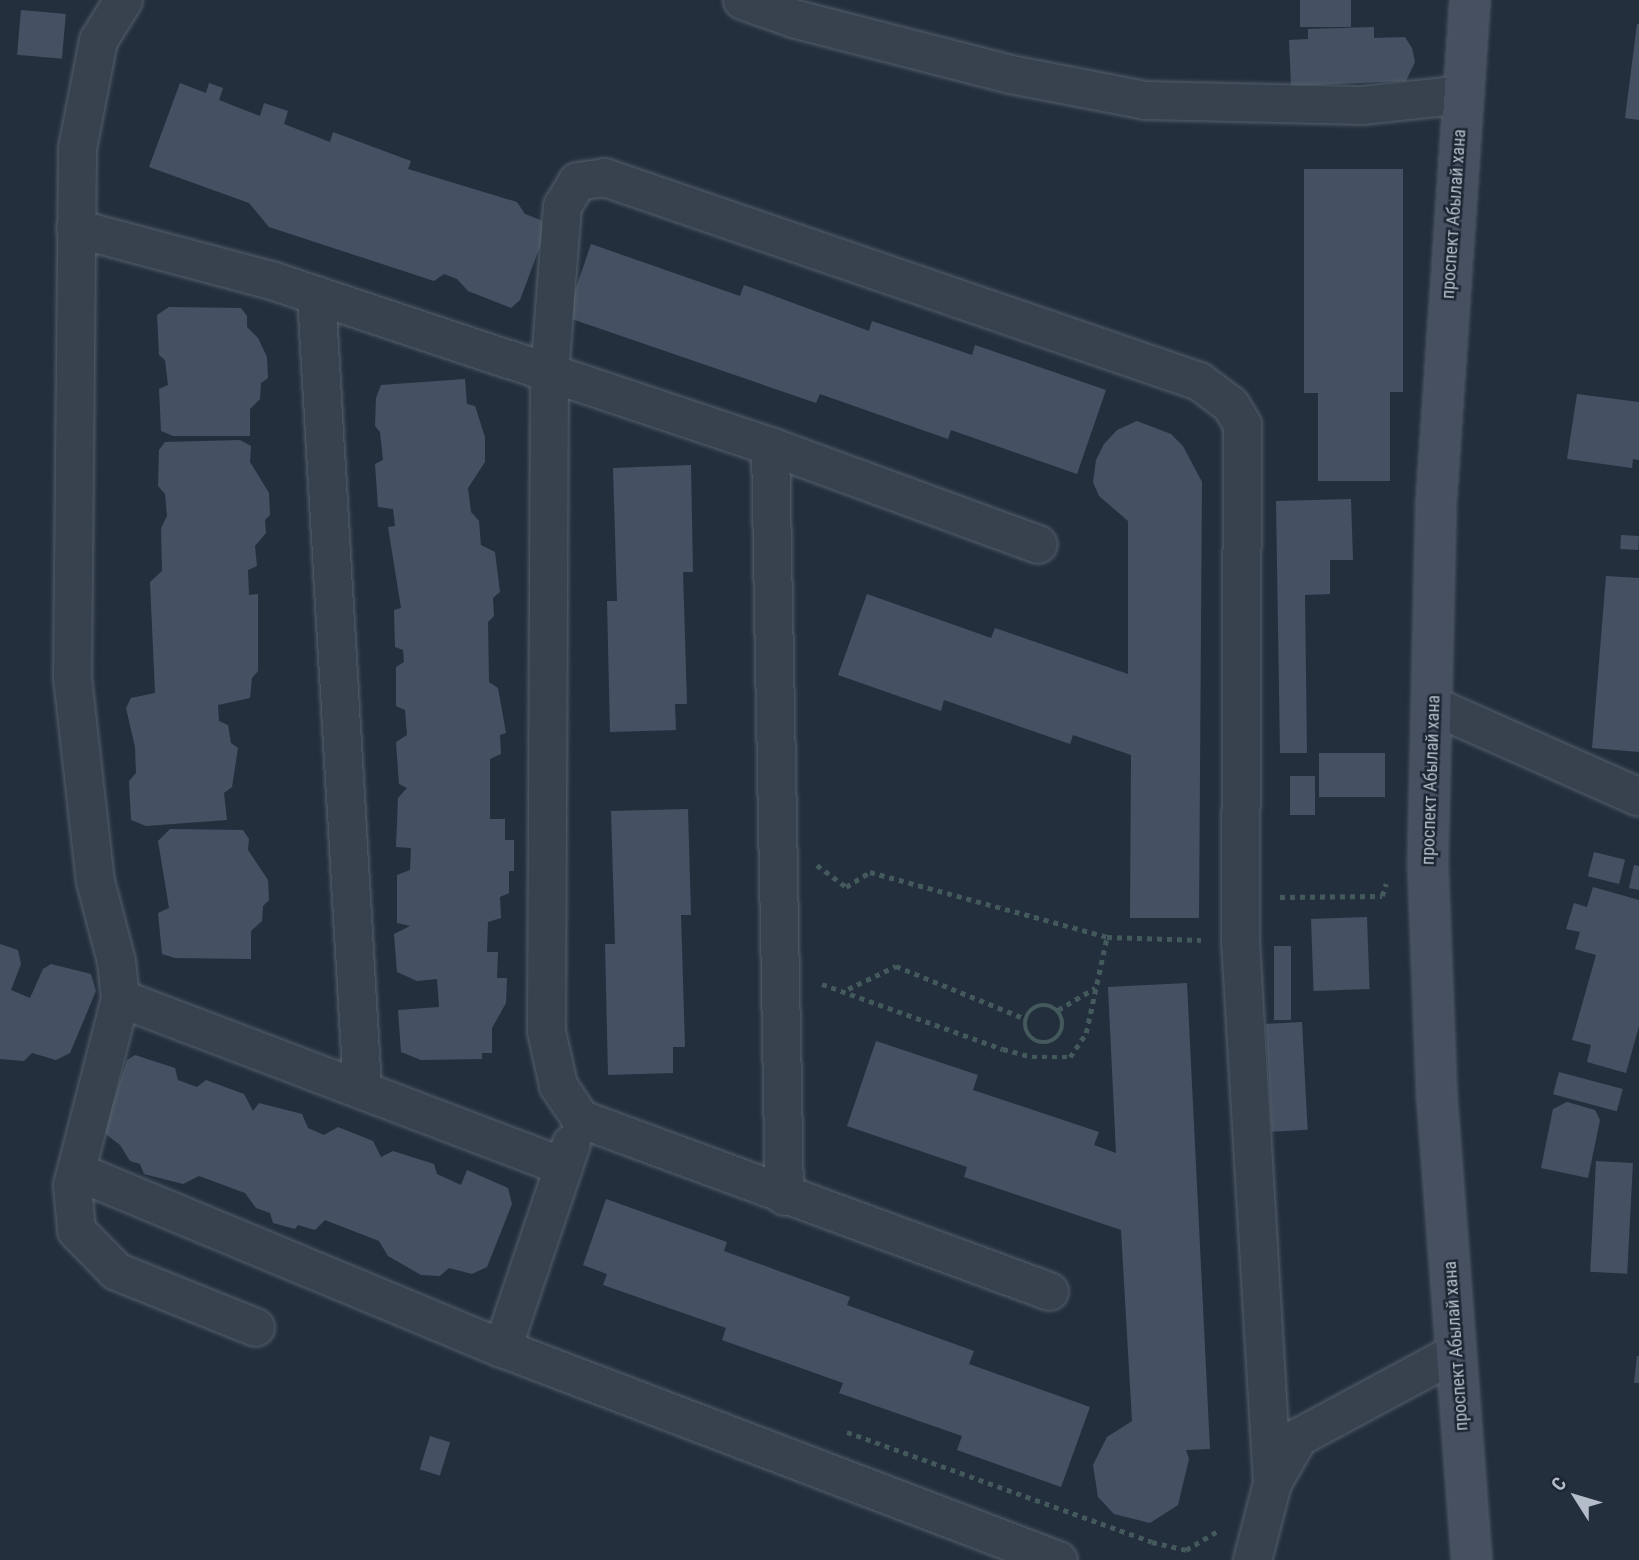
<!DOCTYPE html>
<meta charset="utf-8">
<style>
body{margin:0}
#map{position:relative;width:1639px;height:1560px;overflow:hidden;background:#242f3e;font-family:"Roboto Condensed",sans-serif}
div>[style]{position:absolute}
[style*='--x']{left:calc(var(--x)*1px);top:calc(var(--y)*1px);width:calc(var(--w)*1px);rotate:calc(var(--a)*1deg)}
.building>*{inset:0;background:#455162;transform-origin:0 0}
.path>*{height:4.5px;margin-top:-2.25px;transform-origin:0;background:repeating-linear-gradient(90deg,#44595c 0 5px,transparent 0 10px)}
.path>.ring{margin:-2.25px;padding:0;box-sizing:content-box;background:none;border:4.5px solid #44595c;border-radius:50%}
.roads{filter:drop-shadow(0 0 2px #565f6c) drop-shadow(0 0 2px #565f6c)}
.street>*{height:37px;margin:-18.5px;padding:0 18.5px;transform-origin:18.5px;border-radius:18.5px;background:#38414e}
.secondary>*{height:38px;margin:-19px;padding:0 19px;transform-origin:19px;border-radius:19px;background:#465061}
span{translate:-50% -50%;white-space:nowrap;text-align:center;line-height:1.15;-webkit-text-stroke:5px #1d2633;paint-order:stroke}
.street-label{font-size:18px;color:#b4bcc9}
.north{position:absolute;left:1541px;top:1462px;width:70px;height:70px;-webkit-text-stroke:5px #1d2633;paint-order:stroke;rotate:307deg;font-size:19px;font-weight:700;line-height:28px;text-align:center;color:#b4bcc9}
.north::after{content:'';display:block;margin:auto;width:24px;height:32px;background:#b4bcc9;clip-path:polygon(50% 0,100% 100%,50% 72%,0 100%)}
</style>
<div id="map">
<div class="building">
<i style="left:1300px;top:0;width:51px;height:27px"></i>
<i style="left:21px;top:10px;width:45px;height:45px;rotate:5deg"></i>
<i style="clip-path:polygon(1637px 24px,1639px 24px,1639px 120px,1625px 118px)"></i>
<i style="clip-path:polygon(1374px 27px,1374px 38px,1405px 37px,1412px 48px,1415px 62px,1406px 81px,1291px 86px,1289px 40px,1308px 39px,1308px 29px)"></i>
<i style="clip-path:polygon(180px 83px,206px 93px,209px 83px,223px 88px,219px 100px,260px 116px,264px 103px,288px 111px,284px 124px,330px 142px,333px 132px,411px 161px,408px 169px,517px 202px,525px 214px,541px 220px,545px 233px,520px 300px,511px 308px,468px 291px,457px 279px,444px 274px,434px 281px,269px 227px,249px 203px,149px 167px)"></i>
<i style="clip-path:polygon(1304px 169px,1403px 169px,1403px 392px,1390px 392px,1390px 481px,1318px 481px,1318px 393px,1304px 393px)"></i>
<i style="clip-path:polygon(591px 244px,740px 296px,744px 285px,869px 331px,872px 321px,972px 355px,975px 345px,1106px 390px,1077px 474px,951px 430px,948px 439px,820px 394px,816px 403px,566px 317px)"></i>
<i style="clip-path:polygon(169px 307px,241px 308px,247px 316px,247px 327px,258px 338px,267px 357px,268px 378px,261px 383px,260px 399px,250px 409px,250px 436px,173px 436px,161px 431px,159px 389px,168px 385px,165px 360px,159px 355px,157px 315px)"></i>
<i style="clip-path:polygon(465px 379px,467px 404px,475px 406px,485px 437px,485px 462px,468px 488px,471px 512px,479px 521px,481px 545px,495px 552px,500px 592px,493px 598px,494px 616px,488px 622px,489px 682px,498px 688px,506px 733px,500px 735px,501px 754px,490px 759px,490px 819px,505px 819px,505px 840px,514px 840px,514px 871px,509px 871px,509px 893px,500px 897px,501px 918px,488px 922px,487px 952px,498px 952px,497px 978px,507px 978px,506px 1003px,492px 1028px,492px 1053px,482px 1053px,482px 1059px,421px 1060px,401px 1052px,398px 1010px,439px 1007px,437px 979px,417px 981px,397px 972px,394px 934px,410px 926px,397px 923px,397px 875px,410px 870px,411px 848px,396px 847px,398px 798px,407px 788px,399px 784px,396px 742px,407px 735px,405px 710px,396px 706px,396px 667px,404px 662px,403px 650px,395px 647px,394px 610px,401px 608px,388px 527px,395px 526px,393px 509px,378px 507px,375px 464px,383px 460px,380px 432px,375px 426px,376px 398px,381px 385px)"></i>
<i style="clip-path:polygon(1577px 394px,1639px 402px,1639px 460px,1633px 459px,1632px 468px,1567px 459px)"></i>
<i style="clip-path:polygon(1137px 421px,1171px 434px,1183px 446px,1202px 482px,1199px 918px,1130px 918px,1131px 755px,1073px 735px,1070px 744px,944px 700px,941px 711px,838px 675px,867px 594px,991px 638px,995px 628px,1128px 674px,1128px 521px,1099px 496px,1093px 482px,1096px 460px,1104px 444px,1117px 430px)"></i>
<i style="clip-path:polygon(240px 440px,251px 446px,250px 462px,269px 493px,270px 515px,265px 520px,266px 533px,255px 546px,257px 566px,248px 570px,249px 595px,258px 594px,258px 671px,252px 678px,250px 698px,218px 705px,219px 721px,228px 725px,231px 743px,238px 748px,232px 787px,224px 793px,227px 820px,146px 826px,131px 820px,129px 781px,136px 773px,135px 747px,126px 708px,131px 698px,155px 693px,150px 582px,162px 571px,161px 528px,167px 516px,165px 494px,158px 486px,159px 450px,165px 442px)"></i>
<i style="clip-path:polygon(691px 465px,693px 572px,683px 572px,687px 704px,675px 704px,676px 730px,610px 732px,607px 601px,617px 601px,613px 468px)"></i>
<i style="clip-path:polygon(1351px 499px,1353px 560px,1330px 560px,1330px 594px,1305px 595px,1307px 753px,1280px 753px,1276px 501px)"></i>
<i style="left:1621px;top:535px;width:18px;height:14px;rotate:3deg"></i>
<i style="clip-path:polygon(1606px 576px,1639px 578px,1639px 752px,1592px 748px)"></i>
<i style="left:1385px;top:753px;width:44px;height:66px;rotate:90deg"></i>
<i style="left:1290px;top:776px;width:25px;height:39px"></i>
<i style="clip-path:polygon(688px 809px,691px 915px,681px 915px,685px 1047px,673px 1047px,673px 1073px,608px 1075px,605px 944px,615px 944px,611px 811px)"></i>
<i style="clip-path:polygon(170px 829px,243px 830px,249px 839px,248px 850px,268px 880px,269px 900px,263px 906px,262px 921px,251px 931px,251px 959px,175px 958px,162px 954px,158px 913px,169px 908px,158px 841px)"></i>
<i style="left:1594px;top:852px;width:32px;height:25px;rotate:14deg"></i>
<i style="clip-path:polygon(1634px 865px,1639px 866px,1639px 890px,1629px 888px)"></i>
<i style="clip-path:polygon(1593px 887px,1639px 900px,1639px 1026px,1626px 1073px,1587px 1062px,1591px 1045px,1572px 1040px,1596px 955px,1575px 949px,1580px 932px,1566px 929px,1574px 903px,1587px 907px)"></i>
<i style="left:1367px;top:917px;width:72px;height:56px;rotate:88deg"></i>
<i style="clip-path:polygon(0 944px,18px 950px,21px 964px,11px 990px,30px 998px,43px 969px,51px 964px,91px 974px,96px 991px,70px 1053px,56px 1060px,32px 1053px,24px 1061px,0 1059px)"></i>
<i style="left:1274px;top:946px;width:17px;height:74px"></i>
<i style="clip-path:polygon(1187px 983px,1210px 1449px,1186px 1450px,1189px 1459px,1178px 1505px,1150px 1523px,1114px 1514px,1098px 1497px,1093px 1465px,1107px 1437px,1132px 1421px,1121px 1230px,964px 1177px,967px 1167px,847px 1126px,876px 1041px,978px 1075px,973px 1090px,1099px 1132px,1094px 1145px,1116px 1153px,1108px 987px)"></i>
<i style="left:1302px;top:1022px;width:108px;height:36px;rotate:87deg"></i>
<i style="clip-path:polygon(135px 1055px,175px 1068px,178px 1080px,197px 1087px,206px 1080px,244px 1094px,253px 1111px,259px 1103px,302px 1114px,308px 1128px,324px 1135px,338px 1127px,373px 1141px,381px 1157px,393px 1151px,434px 1164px,437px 1174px,461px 1185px,467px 1170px,508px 1188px,512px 1204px,487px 1267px,472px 1274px,449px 1268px,440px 1276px,421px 1275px,388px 1256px,379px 1241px,325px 1220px,315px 1230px,298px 1225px,295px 1229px,273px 1223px,270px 1213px,256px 1208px,245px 1193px,199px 1176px,183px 1184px,144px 1174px,140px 1164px,130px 1161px,120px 1145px,103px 1132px,127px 1060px)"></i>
<i style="left:1559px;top:1072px;width:66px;height:23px;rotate:15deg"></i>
<i style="clip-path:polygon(1567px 1102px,1595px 1110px,1600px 1120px,1588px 1178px,1541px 1168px,1553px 1109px)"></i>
<i style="left:1596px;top:1161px;width:37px;height:111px;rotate:3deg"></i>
<i style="clip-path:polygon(606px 1199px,727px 1242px,724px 1251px,850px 1297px,847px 1305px,974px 1351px,969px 1364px,1090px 1407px,1061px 1487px,957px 1450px,962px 1436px,839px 1393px,843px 1383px,722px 1340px,726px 1328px,603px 1285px,607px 1274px,583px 1265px)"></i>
<i style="clip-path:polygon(1637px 1356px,1639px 1356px,1639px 1383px,1634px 1383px)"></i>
<i style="left:430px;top:1436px;width:21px;height:35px;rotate:17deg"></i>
</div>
<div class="path">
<i style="--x:817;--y:865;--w:36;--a:37"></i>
<i style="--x:846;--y:887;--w:28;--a:-32"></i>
<i style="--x:870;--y:872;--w:246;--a:15.3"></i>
<i style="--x:1107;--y:937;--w:94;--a:1.8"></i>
<i style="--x:1280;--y:897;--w:102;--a:-0.6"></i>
<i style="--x:1382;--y:896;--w:13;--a:-72"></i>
<i style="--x:822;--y:984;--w:192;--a:19.8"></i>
<i style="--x:1003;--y:1049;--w:30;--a:15"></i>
<i style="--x:1032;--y:1057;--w:38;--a:0"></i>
<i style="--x:1070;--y:1057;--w:29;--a:-56"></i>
<i style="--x:1086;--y:1033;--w:98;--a:-77.7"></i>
<i style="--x:848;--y:989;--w:53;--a:-25.6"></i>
<i style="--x:896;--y:966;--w:140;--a:22.2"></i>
<i class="ring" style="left:1025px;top:1005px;width:33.5px;height:33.5px"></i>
<i style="--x:1058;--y:1010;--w:43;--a:-30.7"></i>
<i style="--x:847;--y:1432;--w:324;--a:19.8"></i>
<i style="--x:1152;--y:1542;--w:35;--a:13"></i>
<i style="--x:1186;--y:1550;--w:39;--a:-31"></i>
</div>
<div class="roads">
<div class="street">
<i style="--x:123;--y:0;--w:47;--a:122"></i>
<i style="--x:98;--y:40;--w:110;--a:101"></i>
<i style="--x:77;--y:148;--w:529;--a:90.54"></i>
<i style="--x:72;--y:677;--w:205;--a:83.6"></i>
<i style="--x:95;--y:881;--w:83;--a:75.3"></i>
<i style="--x:116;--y:961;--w:37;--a:84"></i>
<i style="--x:120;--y:998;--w:193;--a:104.4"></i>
<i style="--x:72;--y:1185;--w:45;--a:84.9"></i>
<i style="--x:76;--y:1230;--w:57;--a:45.7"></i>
<i style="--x:116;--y:1271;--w:150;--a:21.9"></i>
<i style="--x:742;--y:0;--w:57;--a:19.4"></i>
<i style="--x:796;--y:19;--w:221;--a:14.4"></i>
<i style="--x:1010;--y:74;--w:137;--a:10.9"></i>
<i style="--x:1145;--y:100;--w:217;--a:1.3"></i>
<i style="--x:1362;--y:105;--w:102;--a:-6.2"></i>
<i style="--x:75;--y:228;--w:206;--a:14.9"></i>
<i style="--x:274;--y:281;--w:523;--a:18.4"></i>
<i style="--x:770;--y:446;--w:285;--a:20.1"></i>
<i style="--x:316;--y:295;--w:793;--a:86.68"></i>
<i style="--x:770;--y:446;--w:750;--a:88.93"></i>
<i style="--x:1434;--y:706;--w:224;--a:23.9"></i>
<i style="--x:120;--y:998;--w:474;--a:20.8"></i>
<i style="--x:76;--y:1171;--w:461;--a:22.6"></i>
<i style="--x:502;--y:1348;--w:595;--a:20.87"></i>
<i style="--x:1049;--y:1291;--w:500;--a:-159.8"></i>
<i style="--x:580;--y:1118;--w:40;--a:-124"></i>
<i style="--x:558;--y:1085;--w:55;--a:-102.5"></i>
<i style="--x:546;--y:1031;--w:657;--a:-89.74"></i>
<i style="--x:549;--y:374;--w:169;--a:-85.6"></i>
<i style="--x:562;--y:206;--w:29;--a:-59"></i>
<i style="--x:577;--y:181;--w:27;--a:-8"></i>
<i style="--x:604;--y:177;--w:629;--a:18.92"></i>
<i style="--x:1199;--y:381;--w:39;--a:37"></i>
<i style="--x:1230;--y:404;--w:23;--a:59"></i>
<i style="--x:1242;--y:424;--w:517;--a:90.22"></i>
<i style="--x:1240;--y:941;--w:543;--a:86.62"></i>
<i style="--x:1272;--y:1483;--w:80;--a:104.6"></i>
<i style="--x:502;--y:1348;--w:216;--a:-71.4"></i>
<i style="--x:1272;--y:1483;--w:53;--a:-60.5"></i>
<i style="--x:1298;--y:1437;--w:179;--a:-28.3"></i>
</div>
<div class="secondary">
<i style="--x:1470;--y:0;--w:506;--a:93.85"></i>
<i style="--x:1436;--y:505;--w:362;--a:91.3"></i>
<i style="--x:1428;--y:867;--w:231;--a:87.8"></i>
<i style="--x:1437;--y:1098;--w:463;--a:85.7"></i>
</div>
</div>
<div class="street-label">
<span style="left:1454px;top:214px;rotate:-86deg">проспект Абылай хана</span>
<span style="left:1431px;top:780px;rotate:-88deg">проспект Абылай хана</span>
<span style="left:1456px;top:1346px;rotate:-94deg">проспект Абылай хана</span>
</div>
<div class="north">С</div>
</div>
